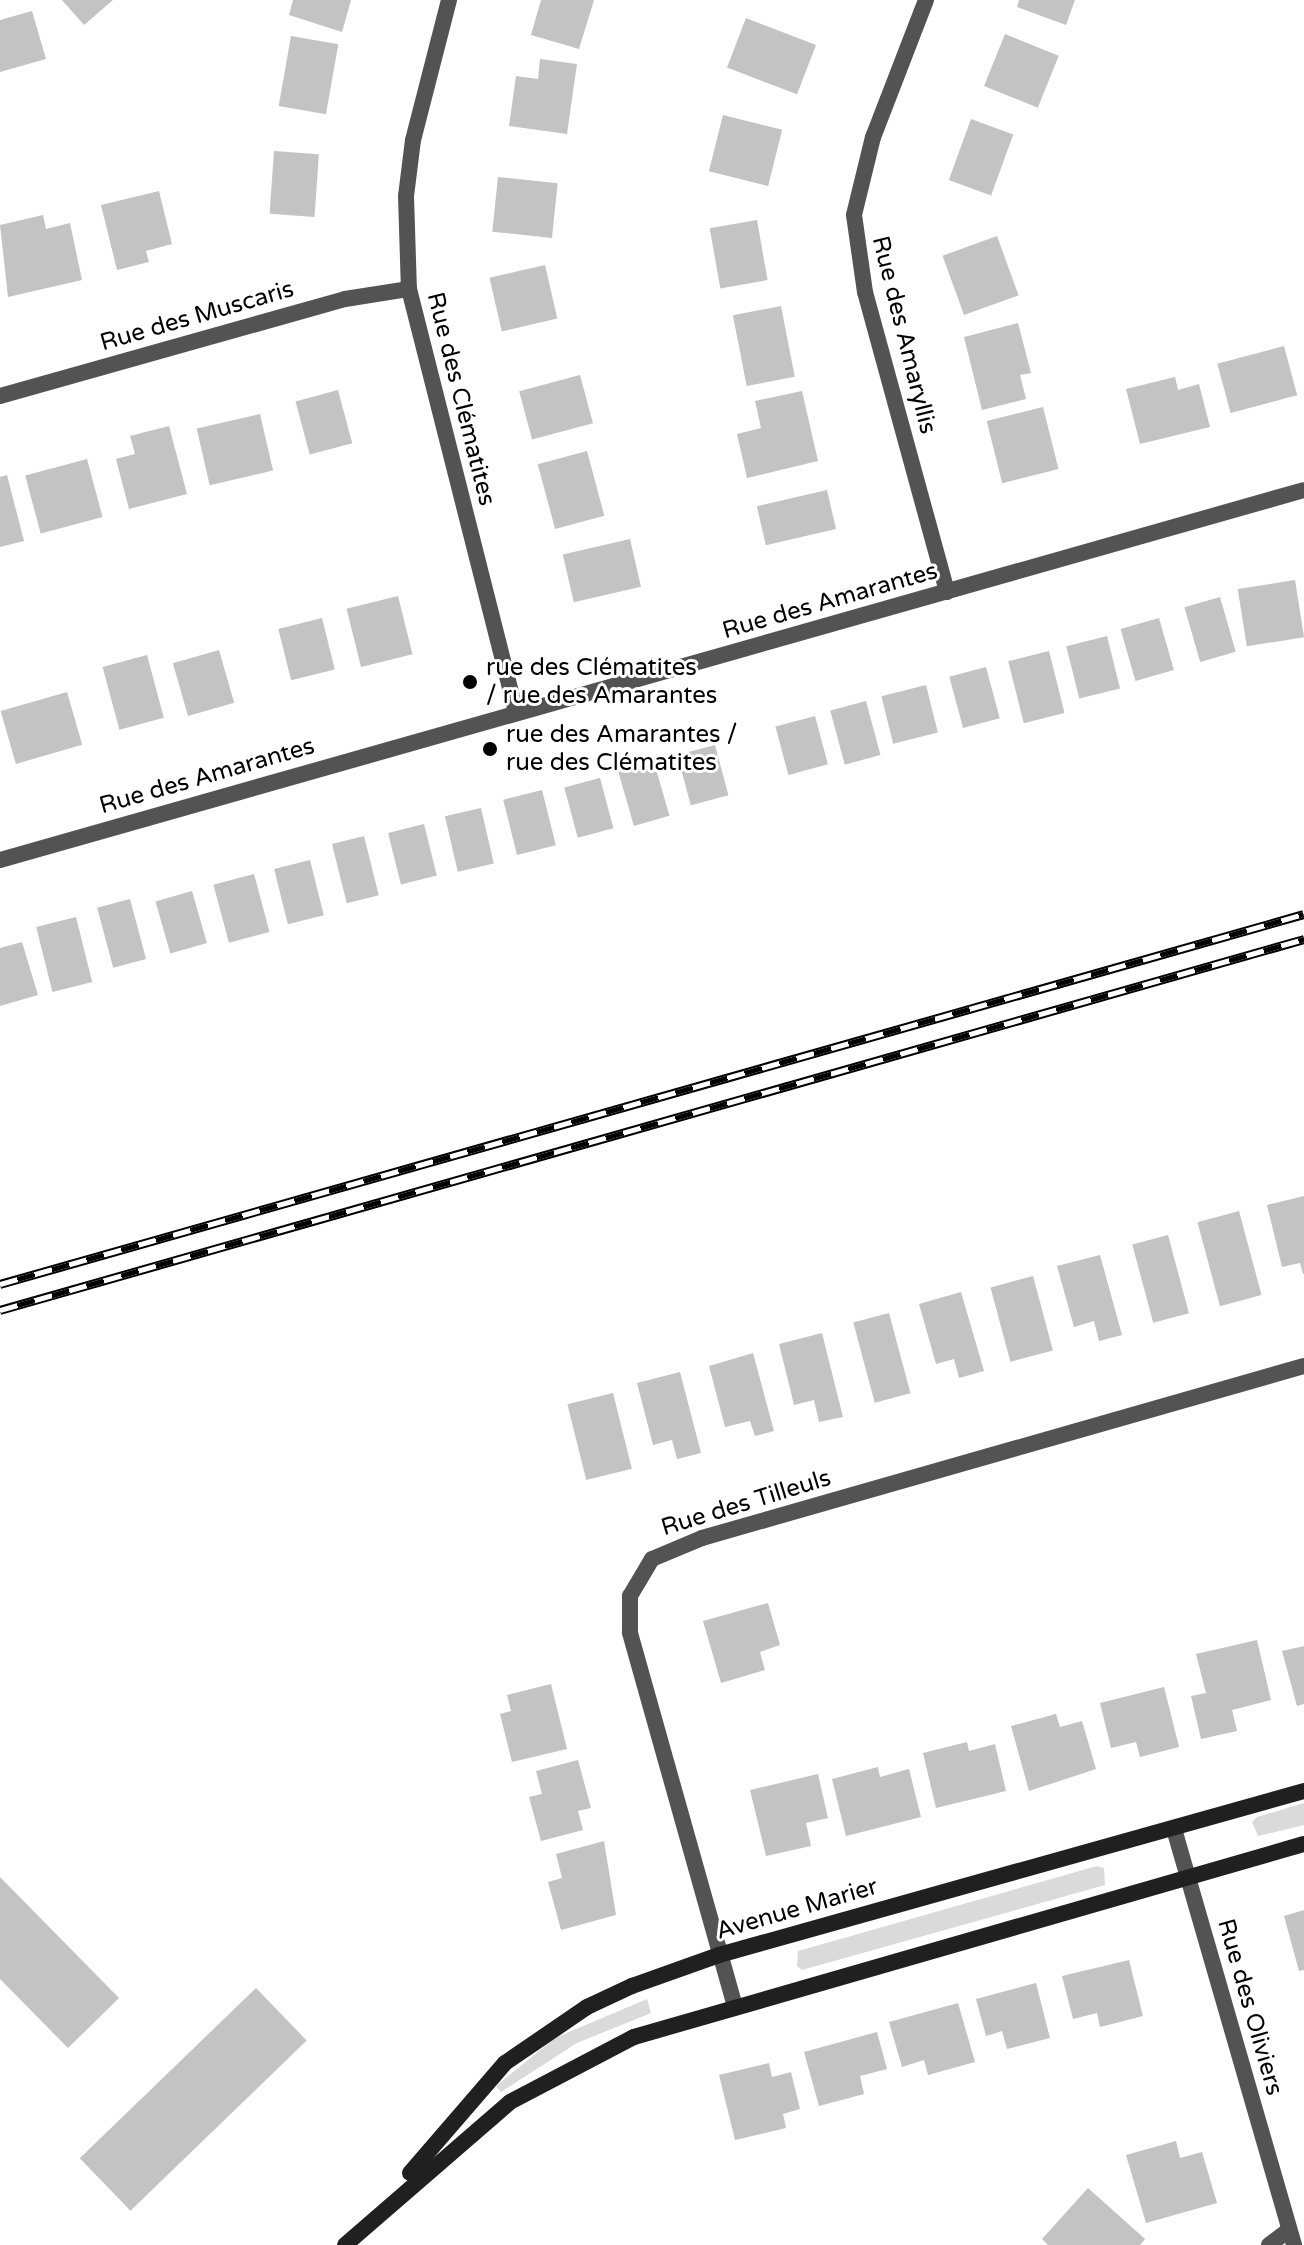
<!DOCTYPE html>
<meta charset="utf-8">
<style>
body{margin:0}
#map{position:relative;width:1304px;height:2245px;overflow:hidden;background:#fff;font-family:"Varela Round",sans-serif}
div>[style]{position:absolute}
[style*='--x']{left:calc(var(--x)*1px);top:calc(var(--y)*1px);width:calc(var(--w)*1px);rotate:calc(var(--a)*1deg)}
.green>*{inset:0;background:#dadada}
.building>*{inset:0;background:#c3c3c3;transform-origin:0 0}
.street>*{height:16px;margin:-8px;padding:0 8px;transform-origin:8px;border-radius:8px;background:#535353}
.secondary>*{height:16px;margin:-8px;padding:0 8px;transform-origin:8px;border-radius:8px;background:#202020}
.rail>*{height:9px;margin-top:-4.5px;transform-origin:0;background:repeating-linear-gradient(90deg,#fff 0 18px,#000 0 36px);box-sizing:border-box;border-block:2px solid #000}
.dots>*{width:22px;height:22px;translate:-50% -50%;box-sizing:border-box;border:4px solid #fff;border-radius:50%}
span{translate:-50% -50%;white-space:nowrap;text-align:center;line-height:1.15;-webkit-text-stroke:6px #fff;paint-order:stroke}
.street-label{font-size:24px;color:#000}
.poi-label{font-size:24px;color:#000}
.left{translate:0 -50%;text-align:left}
</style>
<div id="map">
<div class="green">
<i style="clip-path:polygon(1304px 1803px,1304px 1825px,1258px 1836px,1252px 1822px,1257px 1817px)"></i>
<i style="clip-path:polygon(1097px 1866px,1104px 1868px,1105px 1885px,802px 1970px,797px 1966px,798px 1951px)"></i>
<i style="clip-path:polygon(647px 1999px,651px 2013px,577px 2043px,501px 2092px,496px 2086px,555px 2038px)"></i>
</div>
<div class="building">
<i style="clip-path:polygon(62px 0,113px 0,84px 25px)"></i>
<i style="clip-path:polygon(293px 0,351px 0,342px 32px,289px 15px)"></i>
<i style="clip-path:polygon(541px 0,594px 0,579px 49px,531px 35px)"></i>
<i style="clip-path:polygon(1019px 0,1075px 0,1066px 25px,1017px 7px)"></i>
<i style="clip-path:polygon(32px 11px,46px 59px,0 72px,0 20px)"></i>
<i style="left:746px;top:18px;width:75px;height:53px;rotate:21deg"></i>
<i style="left:1005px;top:34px;width:58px;height:56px;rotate:22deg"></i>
<i style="left:291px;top:36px;width:48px;height:71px;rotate:10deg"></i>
<i style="clip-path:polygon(540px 59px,577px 64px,567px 134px,509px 126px,516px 76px,538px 79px)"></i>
<i style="left:723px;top:115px;width:61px;height:58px;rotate:14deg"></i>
<i style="left:971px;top:119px;width:45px;height:65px;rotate:20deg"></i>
<i style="left:274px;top:151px;width:45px;height:63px;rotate:4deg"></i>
<i style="left:498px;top:177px;width:60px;height:55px;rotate:6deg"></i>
<i style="clip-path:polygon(159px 191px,172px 244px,146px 251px,149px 262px,117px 270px,101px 205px)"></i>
<i style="clip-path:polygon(43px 215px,46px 229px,70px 223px,82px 280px,8px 297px,0 225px)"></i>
<i style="left:757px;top:220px;width:61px;height:48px;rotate:80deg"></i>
<i style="left:997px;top:236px;width:63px;height:58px;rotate:70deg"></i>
<i style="left:545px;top:265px;width:55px;height:57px;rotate:77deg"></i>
<i style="left:781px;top:306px;width:72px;height:49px;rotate:79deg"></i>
<i style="clip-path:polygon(1018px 323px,1031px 373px,1020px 375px,1026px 399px,982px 410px,964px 337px)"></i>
<i style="left:1284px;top:346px;width:51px;height:69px;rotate:75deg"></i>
<i style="left:580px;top:375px;width:50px;height:63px;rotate:75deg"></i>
<i style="clip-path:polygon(1175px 377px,1178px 390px,1199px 384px,1210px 427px,1140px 444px,1126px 389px)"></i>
<i style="left:338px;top:390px;width:55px;height:44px;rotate:75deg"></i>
<i style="clip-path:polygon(802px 391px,818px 461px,747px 478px,737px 434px,761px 428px,755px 401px)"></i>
<i style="left:1043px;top:407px;width:64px;height:58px;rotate:76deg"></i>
<i style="left:260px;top:414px;width:58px;height:65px;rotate:77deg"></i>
<i style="clip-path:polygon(169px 426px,187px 494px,129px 509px,116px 459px,135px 454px,130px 436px)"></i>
<i style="left:587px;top:451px;width:67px;height:51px;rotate:75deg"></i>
<i style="left:87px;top:459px;width:60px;height:64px;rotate:75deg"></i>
<i style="clip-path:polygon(7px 475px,24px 541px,0 547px,0 477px)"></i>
<i style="left:827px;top:490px;width:40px;height:72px;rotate:77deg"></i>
<i style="left:630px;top:539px;width:49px;height:69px;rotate:77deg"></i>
<i style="left:1295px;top:580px;width:58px;height:58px;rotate:81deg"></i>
<i style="left:398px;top:596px;width:60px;height:53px;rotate:76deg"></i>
<i style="left:1220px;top:597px;width:57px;height:37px;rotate:74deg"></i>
<i style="left:322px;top:618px;width:53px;height:45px;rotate:76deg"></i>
<i style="left:1159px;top:618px;width:54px;height:40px;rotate:74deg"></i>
<i style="left:1107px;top:636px;width:54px;height:42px;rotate:76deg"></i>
<i style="left:219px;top:650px;width:55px;height:48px;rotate:74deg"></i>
<i style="left:1049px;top:651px;width:64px;height:42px;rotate:76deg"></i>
<i style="left:147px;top:655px;width:65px;height:46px;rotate:75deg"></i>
<i style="left:986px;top:667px;width:53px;height:38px;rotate:75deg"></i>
<i style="left:926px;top:685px;width:49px;height:46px;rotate:76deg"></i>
<i style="left:67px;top:692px;width:55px;height:69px;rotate:74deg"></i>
<i style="left:866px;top:701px;width:56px;height:37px;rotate:75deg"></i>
<i style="left:815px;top:716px;width:50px;height:41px;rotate:75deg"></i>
<i style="left:715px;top:745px;width:52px;height:39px;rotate:75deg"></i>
<i style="left:654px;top:762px;width:56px;height:37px;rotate:74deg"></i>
<i style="left:600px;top:778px;width:52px;height:37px;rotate:75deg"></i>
<i style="left:542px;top:790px;width:57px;height:40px;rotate:76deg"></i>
<i style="left:481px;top:808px;width:57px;height:37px;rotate:77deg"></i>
<i style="left:424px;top:824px;width:53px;height:37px;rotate:76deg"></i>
<i style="left:364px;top:836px;width:61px;height:33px;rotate:76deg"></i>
<i style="left:310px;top:860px;width:57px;height:37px;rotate:76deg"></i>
<i style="left:254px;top:874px;width:60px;height:42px;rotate:75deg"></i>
<i style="left:192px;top:891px;width:54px;height:38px;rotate:74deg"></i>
<i style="left:130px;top:899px;width:62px;height:34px;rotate:75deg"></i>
<i style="left:76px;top:917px;width:67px;height:41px;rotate:76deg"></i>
<i style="clip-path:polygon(22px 942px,38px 995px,0 1006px,0 948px)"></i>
<i style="clip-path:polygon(1304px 1196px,1304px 1274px,1303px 1274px,1300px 1263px,1282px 1267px,1267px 1205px)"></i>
<i style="left:1239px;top:1211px;width:87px;height:43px;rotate:75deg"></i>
<i style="left:1168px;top:1235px;width:81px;height:37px;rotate:75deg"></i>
<i style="clip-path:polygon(1100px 1255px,1122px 1335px,1099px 1341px,1094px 1321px,1074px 1327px,1057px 1266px)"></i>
<i style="left:1033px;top:1276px;width:77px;height:44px;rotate:75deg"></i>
<i style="clip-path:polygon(961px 1292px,984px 1371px,959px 1378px,954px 1359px,936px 1364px,919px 1304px)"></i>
<i style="left:889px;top:1313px;width:83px;height:37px;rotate:75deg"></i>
<i style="clip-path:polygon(822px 1333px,843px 1417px,819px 1422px,814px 1400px,794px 1405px,779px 1344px)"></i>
<i style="clip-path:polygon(753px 1353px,774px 1431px,755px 1436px,750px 1421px,725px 1427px,709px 1366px)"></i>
<i style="clip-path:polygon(680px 1372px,701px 1453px,677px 1459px,672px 1440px,653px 1445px,637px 1383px)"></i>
<i style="left:613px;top:1393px;width:78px;height:47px;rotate:76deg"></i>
<i style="clip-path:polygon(768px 1603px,780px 1645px,760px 1652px,765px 1670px,721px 1683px,703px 1621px)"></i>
<i style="clip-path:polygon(1257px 1640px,1271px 1700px,1232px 1710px,1237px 1731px,1201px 1739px,1191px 1696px,1206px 1693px,1196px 1654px)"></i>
<i style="clip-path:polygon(1304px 1646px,1304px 1704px,1297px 1706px,1282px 1651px)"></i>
<i style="clip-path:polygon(551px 1684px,567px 1749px,512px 1762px,500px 1714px,511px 1711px,507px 1695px)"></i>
<i style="clip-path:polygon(1164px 1687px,1179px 1747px,1140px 1757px,1136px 1742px,1111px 1748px,1100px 1703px)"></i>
<i style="clip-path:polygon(1056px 1714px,1060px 1727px,1082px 1721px,1096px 1769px,1029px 1791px,1011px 1726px)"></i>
<i style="clip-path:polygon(967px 1742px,969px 1751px,995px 1744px,1006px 1791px,936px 1808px,923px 1753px)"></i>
<i style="clip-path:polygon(578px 1760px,591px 1808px,578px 1811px,583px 1830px,541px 1841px,529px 1797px,542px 1794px,536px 1771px)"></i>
<i style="clip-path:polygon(878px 1767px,880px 1777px,909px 1769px,921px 1817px,846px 1836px,832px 1779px)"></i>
<i style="clip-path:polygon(818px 1774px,828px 1818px,806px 1823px,811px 1846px,766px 1856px,750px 1790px)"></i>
<i style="clip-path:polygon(604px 1841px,616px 1915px,561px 1930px,548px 1882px,562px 1878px,556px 1854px)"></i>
<i style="clip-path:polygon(0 1877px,119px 1998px,68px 2048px,0 1979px)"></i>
<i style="clip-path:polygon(1304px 1910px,1304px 1970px,1299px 1971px,1284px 1916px)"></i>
<i style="clip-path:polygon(1129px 1960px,1143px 2016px,1100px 2027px,1097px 2013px,1073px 2019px,1062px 1976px)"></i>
<i style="clip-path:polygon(1036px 1983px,1050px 2038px,1007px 2049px,1002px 2031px,986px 2036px,976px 1999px)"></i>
<i style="left:256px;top:1988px;width:73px;height:245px;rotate:46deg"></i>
<i style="clip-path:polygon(958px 2003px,975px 2062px,928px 2075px,924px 2060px,902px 2067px,889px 2022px)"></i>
<i style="clip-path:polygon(877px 2032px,887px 2069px,860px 2076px,864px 2094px,819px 2106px,804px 2052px)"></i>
<i style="clip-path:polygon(769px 2063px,772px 2077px,791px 2072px,800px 2109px,783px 2114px,786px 2128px,735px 2140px,719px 2075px)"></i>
<i style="clip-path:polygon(1176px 2141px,1180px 2158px,1202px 2152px,1217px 2203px,1146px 2223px,1126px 2155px)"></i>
<i style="clip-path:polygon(1088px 2188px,1145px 2239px,1140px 2245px,1048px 2245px,1042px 2239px)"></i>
</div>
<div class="street">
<i style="--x:449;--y:0;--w:145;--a:104.4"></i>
<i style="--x:413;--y:140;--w:56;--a:97.1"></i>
<i style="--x:406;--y:196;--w:93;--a:88.2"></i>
<i style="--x:409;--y:289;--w:437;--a:75.8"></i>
<i style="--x:926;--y:0;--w:147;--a:111.1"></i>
<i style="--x:873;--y:137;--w:80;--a:103.7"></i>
<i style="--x:854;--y:215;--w:78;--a:81.9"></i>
<i style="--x:865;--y:292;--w:311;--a:74.7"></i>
<i style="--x:0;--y:396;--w:358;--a:-15.7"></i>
<i style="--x:345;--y:299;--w:65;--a:-8.9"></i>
<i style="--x:0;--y:860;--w:1355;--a:-15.84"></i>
<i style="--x:1174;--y:1829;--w:433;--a:73.9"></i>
<i style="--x:734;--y:2003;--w:385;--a:-105.7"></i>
<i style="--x:630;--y:1632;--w:36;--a:-90"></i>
<i style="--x:630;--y:1596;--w:43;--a:-59.3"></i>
<i style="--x:652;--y:1559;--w:54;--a:-22.8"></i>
<i style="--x:702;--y:1538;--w:626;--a:-15.95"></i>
<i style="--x:1269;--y:2245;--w:25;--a:-37"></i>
</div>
<div class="secondary">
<i style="--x:410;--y:2173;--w:145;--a:-49.2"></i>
<i style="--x:505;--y:2063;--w:99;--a:-34.3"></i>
<i style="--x:587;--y:2007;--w:50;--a:-25"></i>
<i style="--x:632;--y:1986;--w:92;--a:-19.6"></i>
<i style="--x:719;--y:1955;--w:608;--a:-15.66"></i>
<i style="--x:345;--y:2245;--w:218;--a:-40.9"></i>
<i style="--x:510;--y:2102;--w:140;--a:-27.7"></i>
<i style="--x:634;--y:2037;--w:697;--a:-16.07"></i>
</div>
<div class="rail">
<i style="--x:0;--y:1284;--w:1355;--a:-15.84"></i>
<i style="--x:0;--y:1310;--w:1356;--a:-15.88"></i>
</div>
<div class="dots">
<i style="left:470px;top:682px;background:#000"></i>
<i style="left:490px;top:749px;background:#000"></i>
</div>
<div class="street-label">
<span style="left:197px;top:316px;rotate:-16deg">Rue des Muscaris</span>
<span style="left:904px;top:335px;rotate:76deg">Rue des Amaryllis</span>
<span style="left:461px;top:399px;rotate:76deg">Rue des Clématites</span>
<span style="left:830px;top:601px;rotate:-16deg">Rue des Amarantes</span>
<span style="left:207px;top:776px;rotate:-16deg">Rue des Amarantes</span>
<span style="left:746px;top:1503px;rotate:-17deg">Rue des Tilleuls</span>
<span style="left:797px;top:1909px;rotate:-16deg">Avenue Marier</span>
<span style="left:1250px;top:2007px;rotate:74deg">Rue des Oliviers</span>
</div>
<div class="poi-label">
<span class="left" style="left:486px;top:682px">rue des Clématites<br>/ rue des Amarantes</span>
<span class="left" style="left:506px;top:749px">rue des Amarantes /<br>rue des Clématites</span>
</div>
</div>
